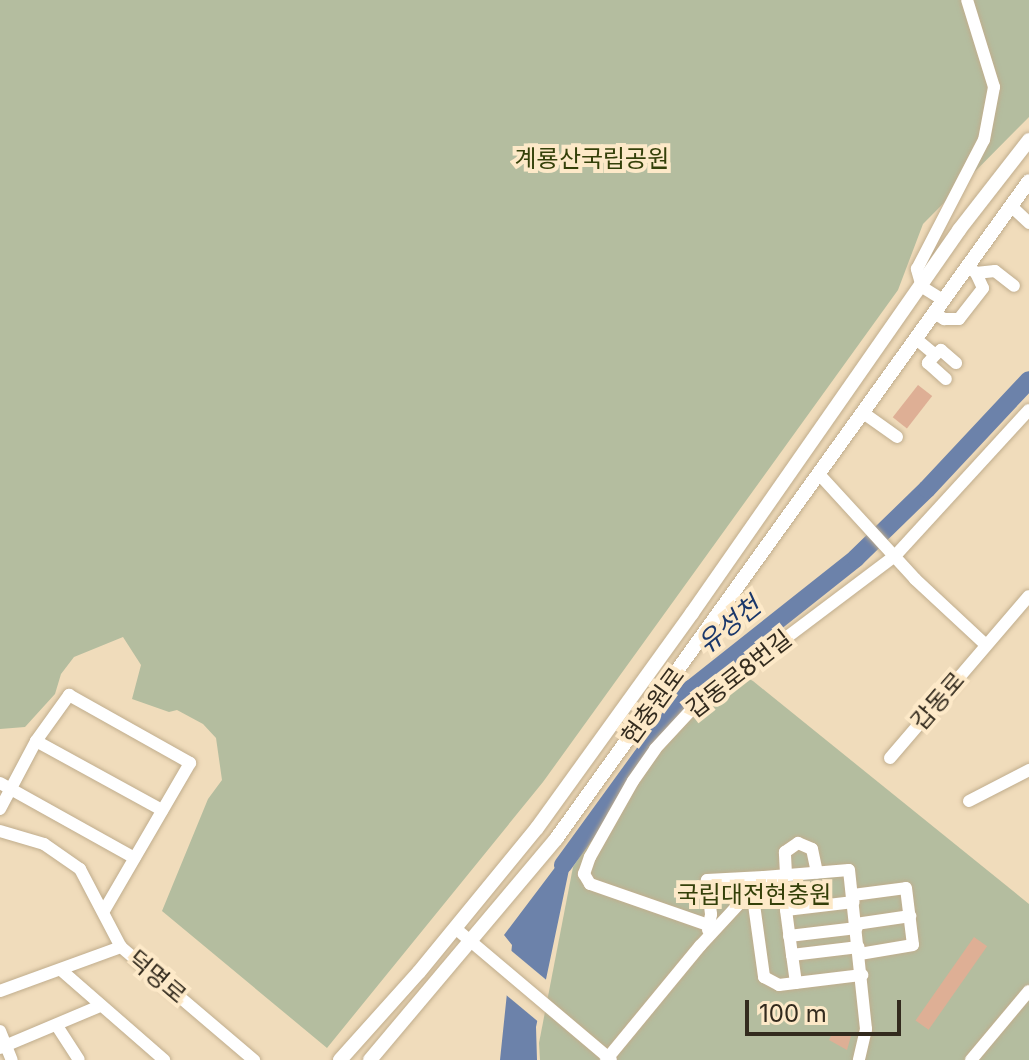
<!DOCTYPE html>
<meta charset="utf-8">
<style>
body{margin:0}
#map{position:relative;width:1029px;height:1060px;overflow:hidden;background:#f0dcbb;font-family:Inter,"Noto Sans KR",sans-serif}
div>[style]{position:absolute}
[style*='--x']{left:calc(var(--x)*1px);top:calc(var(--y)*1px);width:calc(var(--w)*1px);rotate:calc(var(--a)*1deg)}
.green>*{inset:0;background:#b4bd9f}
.water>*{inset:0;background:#6c82aa}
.pier>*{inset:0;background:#f0dcbb}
.river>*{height:18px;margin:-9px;padding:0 9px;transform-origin:9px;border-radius:9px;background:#6c82aa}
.building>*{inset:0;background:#deaf95;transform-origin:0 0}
.roads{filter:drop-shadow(0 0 2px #c0ad8d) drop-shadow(0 0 2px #c0ad8d)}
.minor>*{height:12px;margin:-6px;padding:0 6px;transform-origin:6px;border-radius:6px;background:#fff}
.major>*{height:14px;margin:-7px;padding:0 7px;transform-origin:7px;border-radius:7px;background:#fff}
span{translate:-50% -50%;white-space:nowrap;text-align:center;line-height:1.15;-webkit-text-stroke:8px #fde9c8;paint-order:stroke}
.park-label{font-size:24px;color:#344009}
.street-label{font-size:24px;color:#332b1e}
.water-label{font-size:26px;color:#1a376a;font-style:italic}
.scale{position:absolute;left:745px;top:1000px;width:156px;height:36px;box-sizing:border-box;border:4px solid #332b1e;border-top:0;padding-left:10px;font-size:24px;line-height:28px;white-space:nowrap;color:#332b1e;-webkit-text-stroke:6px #fde9c8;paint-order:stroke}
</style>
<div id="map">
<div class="green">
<i style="clip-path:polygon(0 0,1029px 0,1029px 117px,923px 224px,898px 290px,543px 782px,327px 1048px,162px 911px,208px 799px,222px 780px,216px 738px,203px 724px,177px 710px,169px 712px,132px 699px,141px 665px,123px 637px,74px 657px,61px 674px,55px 694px,25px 727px,0 729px)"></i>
<i style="clip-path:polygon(724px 666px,753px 681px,1029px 904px,1029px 1060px,540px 1060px,539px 1043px,573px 867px,663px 731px)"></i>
</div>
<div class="water">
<i style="clip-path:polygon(572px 845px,578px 850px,570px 865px,536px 1027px,537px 1060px,500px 1060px,512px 945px,504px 935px)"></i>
</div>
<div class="pier">
<i style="clip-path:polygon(508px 948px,550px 983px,541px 1024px,505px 994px)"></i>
</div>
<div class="river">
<i style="--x:563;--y:865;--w:218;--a:-54"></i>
<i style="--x:691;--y:689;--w:211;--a:-38.4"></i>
<i style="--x:856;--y:558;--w:99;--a:-44.2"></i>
<i style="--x:927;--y:489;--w:149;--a:-46.9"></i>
</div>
<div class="building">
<i style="left:918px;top:385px;width:18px;height:41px;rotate:38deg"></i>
<i style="left:974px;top:937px;width:16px;height:102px;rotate:35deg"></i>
<i style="clip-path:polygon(833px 1032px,851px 1036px,847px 1050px,829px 1040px)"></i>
</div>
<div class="roads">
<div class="minor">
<i style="--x:1011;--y:206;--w:25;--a:43"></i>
<i style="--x:970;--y:268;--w:8;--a:40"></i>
<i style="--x:976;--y:273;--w:19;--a:-6"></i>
<i style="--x:995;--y:271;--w:24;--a:38"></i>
<i style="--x:943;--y:300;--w:25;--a:-148"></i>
<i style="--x:922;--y:287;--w:19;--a:-106"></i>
<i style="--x:917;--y:269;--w:145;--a:-62.6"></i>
<i style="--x:984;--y:140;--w:54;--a:-79.3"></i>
<i style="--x:994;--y:87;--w:91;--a:-107.2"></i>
<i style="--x:934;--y:313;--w:12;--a:31"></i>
<i style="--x:944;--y:319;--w:15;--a:0"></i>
<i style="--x:959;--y:319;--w:39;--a:-52"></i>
<i style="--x:983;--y:288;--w:17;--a:-115"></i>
<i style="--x:915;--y:338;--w:26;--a:40"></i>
<i style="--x:935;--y:355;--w:11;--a:131"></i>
<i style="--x:928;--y:363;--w:24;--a:42"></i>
<i style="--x:935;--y:355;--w:8;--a:-40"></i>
<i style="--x:941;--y:350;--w:20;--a:41"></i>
<i style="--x:862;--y:412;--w:43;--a:35.5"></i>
<i style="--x:818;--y:473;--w:144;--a:47.5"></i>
<i style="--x:915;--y:579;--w:97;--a:42.9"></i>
<i style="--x:36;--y:741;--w:144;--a:28.7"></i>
<i style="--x:890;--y:758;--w:213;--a:-49.4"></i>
<i style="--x:0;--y:783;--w:154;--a:29.1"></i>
<i style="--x:969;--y:801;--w:68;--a:-27.3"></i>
<i style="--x:0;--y:809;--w:77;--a:-62.1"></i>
<i style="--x:36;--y:741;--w:57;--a:-54.3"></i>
<i style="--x:69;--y:695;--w:139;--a:29.3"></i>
<i style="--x:190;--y:763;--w:171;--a:120.2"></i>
<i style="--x:0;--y:831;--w:46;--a:16.5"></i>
<i style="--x:44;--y:844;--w:44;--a:34.8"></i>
<i style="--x:80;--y:869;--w:88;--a:62.3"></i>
<i style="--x:786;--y:874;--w:22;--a:-93"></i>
<i style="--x:785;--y:852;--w:16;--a:-35"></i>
<i style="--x:798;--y:843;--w:15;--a:23"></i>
<i style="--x:812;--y:849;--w:24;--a:78"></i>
<i style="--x:752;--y:890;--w:88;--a:82.1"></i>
<i style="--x:764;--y:977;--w:17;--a:28"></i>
<i style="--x:779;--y:985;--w:84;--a:-6.9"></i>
<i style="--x:853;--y:895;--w:53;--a:-7.5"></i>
<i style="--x:906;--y:888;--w:57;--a:83"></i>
<i style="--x:913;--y:945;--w:54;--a:170.4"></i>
<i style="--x:856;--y:924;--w:55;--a:-8.4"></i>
<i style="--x:708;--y:925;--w:125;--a:-160.8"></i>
<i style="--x:590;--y:884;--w:12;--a:-121"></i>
<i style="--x:584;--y:874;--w:18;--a:-71"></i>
<i style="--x:590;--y:857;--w:87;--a:-60.5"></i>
<i style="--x:633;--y:781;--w:39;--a:-55"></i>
<i style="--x:655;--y:749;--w:56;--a:-47.2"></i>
<i style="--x:693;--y:708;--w:253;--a:-37"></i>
<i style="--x:895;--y:556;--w:198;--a:-47.5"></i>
<i style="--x:455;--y:928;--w:204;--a:40.2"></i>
<i style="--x:708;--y:930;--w:16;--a:-79"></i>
<i style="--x:711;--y:914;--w:34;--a:-97"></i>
<i style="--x:707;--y:880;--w:57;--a:-3"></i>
<i style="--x:789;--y:936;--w:68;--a:-6.7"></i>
<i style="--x:792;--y:955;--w:45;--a:-97.6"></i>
<i style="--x:786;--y:910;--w:68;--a:-6.7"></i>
<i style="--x:61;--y:970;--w:137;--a:41.1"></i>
<i style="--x:796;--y:983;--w:28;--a:-98"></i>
<i style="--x:792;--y:955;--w:67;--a:-6.8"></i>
<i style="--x:0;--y:991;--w:129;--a:-20"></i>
<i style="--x:121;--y:947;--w:175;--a:40.4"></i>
<i style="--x:57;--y:1026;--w:40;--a:57.1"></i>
<i style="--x:0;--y:1031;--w:31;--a:68"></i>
<i style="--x:0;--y:1048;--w:108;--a:-22.8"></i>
<i style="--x:606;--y:1060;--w:148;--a:-50.5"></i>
<i style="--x:700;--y:946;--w:94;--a:-47.2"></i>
<i style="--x:764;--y:877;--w:85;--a:-4.7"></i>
<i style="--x:849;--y:870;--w:160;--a:83.9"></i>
<i style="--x:866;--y:1029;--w:32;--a:103"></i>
<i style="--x:971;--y:1060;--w:90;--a:-50"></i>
</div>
<div class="major">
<i style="--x:340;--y:1060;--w:118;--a:-48.1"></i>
<i style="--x:419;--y:972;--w:186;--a:-50.7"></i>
<i style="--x:537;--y:828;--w:265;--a:-54.2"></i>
<i style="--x:692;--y:613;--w:467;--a:-55.1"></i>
<i style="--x:959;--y:230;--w:114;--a:-52.1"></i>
<i style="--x:370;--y:1060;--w:289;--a:-49.9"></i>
<i style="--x:556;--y:839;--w:810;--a:-54.29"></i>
</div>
</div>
<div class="park-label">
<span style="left:592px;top:159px">계룡산국립공원</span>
<span style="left:754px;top:895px">국립대전현충원</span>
</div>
<div class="street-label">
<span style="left:739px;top:674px;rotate:-38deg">갑동로8번길</span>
<span style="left:938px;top:701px;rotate:-49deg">갑동로</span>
<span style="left:653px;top:706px;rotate:-54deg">현충원로</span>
<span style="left:157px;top:977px;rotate:40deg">덕명로</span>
</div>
<div class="water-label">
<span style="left:729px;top:625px;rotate:-39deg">유성천</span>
</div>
<div class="scale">100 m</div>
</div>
